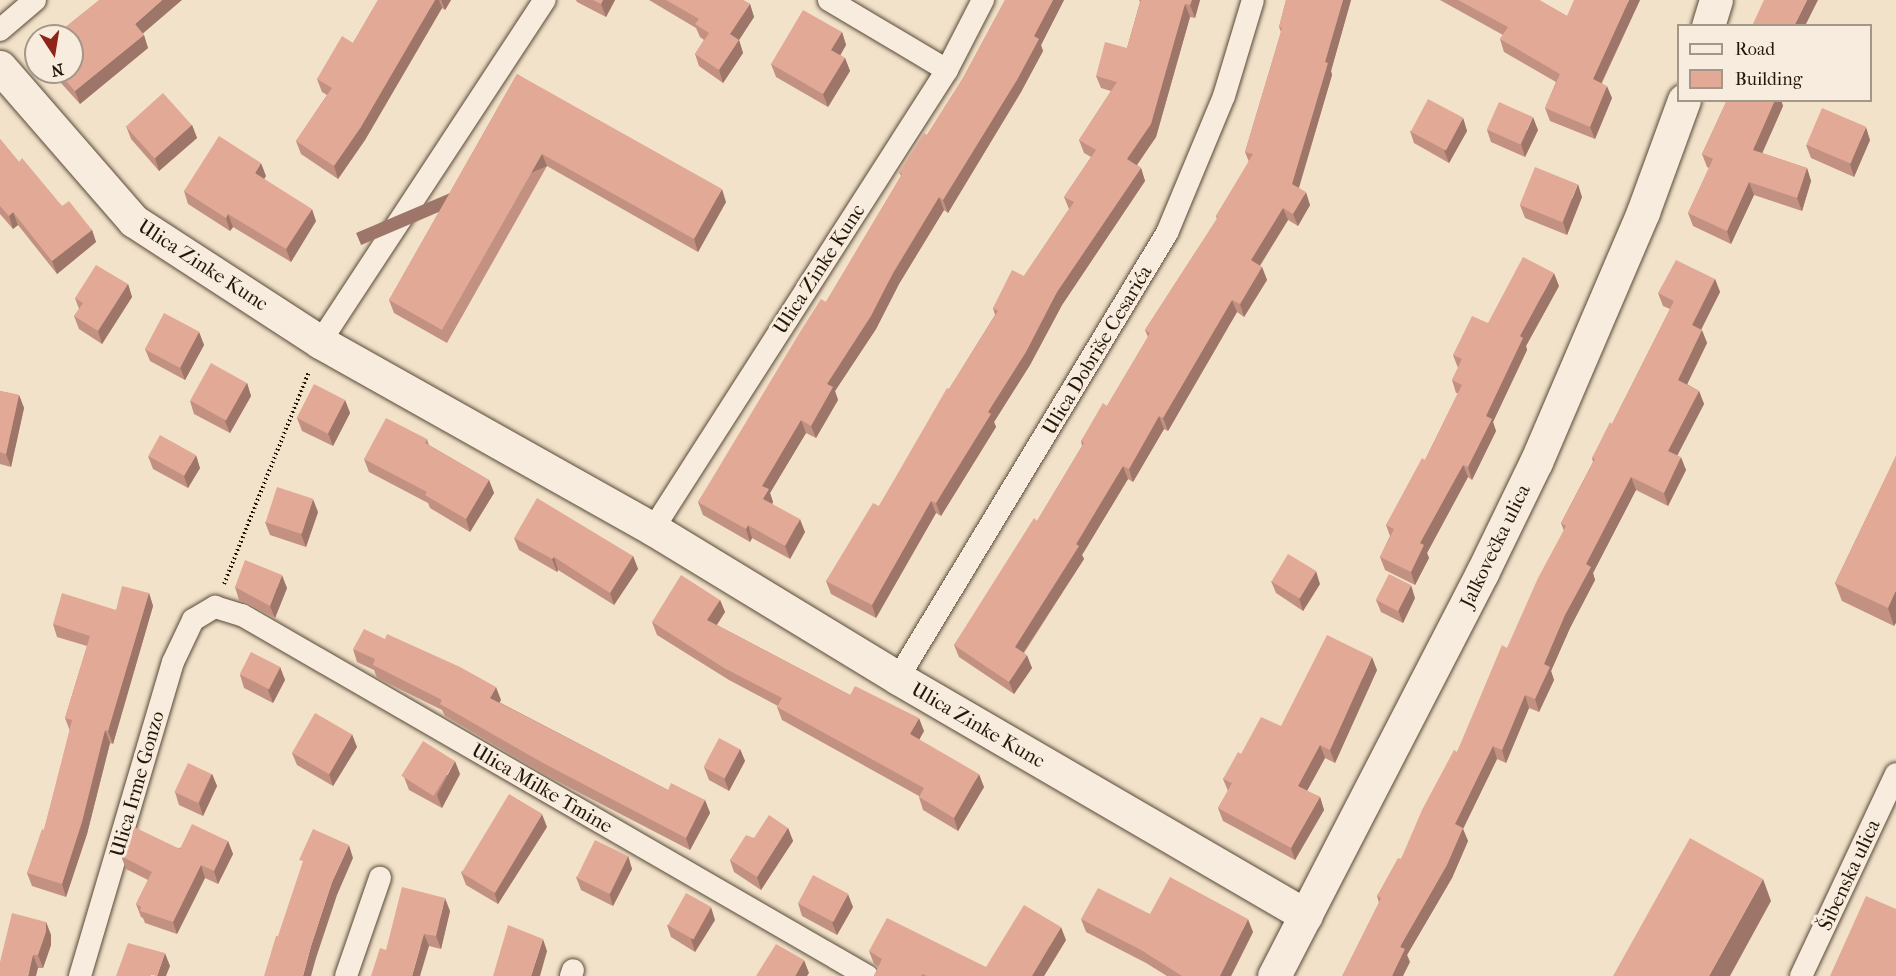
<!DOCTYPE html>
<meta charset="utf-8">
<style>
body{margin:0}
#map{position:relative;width:1896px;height:976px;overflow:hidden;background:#f3e2ca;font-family:"IM FELL French Canon",serif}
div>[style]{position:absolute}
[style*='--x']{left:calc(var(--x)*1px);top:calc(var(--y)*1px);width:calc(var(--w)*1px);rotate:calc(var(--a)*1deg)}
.path>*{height:4px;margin-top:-2px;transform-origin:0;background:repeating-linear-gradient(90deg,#241708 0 1.5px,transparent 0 4.5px)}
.roads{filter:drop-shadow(0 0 2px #584a38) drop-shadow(0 0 2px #584a38)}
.street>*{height:22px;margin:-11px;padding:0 11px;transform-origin:11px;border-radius:11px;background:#f7ecdd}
.secondary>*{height:33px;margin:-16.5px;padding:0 16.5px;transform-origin:16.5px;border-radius:16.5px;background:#f7ecdd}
.wall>*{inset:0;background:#c29181}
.shaded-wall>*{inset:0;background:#9e7669;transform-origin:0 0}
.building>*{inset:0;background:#e2a996;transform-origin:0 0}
span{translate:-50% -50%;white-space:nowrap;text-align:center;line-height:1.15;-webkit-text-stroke:6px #f7ecdd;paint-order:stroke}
.street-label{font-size:20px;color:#241708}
.legend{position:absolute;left:1677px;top:24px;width:195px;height:78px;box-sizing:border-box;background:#f7ecdd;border:2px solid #a39788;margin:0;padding:8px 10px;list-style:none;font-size:18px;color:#241708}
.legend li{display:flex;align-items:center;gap:12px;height:30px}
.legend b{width:30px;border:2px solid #a39788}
.north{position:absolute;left:24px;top:24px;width:60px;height:60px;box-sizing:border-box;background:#f7ecdd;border:2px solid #a39788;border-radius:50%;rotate:168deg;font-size:16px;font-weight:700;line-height:24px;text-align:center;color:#241708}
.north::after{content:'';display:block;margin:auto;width:21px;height:27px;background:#8f2418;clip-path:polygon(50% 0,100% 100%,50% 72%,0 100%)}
</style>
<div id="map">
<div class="path">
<i style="--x:224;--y:584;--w:229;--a:-68.2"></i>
</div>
<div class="roads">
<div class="street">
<i style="--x:829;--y:0;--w:137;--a:30.7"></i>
<i style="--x:0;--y:30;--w:46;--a:-40.6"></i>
<i style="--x:320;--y:342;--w:409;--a:-56.7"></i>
<i style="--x:653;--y:529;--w:545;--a:-57.36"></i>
<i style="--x:947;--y:70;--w:79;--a:-62.8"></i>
<i style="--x:898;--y:678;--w:520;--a:-58.85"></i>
<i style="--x:1167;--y:233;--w:148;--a:-67.4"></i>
<i style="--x:1224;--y:96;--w:100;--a:-73.2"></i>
<i style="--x:80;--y:976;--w:327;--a:-73.5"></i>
<i style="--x:173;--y:662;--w:47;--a:-64.5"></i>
<i style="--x:193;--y:620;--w:26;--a:-31"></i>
<i style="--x:215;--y:607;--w:28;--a:17"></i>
<i style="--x:242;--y:615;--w:722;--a:30.01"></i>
<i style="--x:346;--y:976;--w:104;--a:-70.9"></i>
<i style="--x:571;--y:976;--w:6;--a:-72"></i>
<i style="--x:1801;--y:976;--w:223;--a:-64.8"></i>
</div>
<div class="secondary">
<i style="--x:1708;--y:26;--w:27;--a:-73"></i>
<i style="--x:0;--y:67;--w:204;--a:49"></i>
<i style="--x:134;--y:221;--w:222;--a:33"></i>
<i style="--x:320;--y:342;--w:382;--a:29.3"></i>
<i style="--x:653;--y:529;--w:287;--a:31.3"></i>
<i style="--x:898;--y:678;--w:472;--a:30.2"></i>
<i style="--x:1274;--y:976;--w:454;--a:-62.7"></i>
<i style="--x:1482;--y:573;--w:123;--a:-64.1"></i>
<i style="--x:1536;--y:462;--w:272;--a:-66.8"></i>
<i style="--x:1643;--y:212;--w:119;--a:-69.9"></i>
</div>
</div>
<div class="wall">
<i style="clip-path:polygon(378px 0,451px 0,445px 10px,442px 8px,365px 140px,338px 179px,301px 154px,296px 141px,327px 95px,322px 92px,317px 79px,353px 43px)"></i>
<i style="clip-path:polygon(576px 0,615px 0,606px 17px,577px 2px)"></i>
<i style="clip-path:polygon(649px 0,743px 0,750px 4px,754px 17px,739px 40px,743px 53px,723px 83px,699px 66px,695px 54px,704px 40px,700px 37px,696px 28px)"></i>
<i style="clip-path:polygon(1005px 0,1064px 0,1041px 45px,1043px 51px,1021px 92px,948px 213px,944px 210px,899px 284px,876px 329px,835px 391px,838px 400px,816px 438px,806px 433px,770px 493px,773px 502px,772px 504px,805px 532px,790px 559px,752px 538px,750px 542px,703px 515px,698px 502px,826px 302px,901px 176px,899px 172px,927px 135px,963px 78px)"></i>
<i style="clip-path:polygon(1139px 0,1200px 0,1195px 18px,1190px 17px,1156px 137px,1137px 165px,1141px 168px,1145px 181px,1062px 305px,1030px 365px,994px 422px,996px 427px,941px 516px,936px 513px,876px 618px,831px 594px,826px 581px,879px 506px,949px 389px,995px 315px,993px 308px,1024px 276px,1069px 209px,1064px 197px,1091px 157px,1084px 153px,1079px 140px,1111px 91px,1101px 88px,1096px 76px,1127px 48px,1140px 2px)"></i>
<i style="clip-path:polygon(1286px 0,1351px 0,1331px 71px,1332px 75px,1299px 188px,1310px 205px,1298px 226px,1288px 220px,1260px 266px,1262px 267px,1267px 280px,1244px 317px,1237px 312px,1168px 431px,1164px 429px,1133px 482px,1128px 479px,1082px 555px,1084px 559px,1024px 653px,1032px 668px,1014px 694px,959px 657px,954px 645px,1037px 521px,1082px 446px,1081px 441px,1107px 406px,1148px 337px,1145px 330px,1217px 219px,1216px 216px,1249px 162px,1245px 152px,1281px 32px,1279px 27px)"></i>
<i style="clip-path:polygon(1440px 0,1539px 0,1567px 16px,1640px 0,1602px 83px,1612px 98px,1595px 139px,1550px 121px,1545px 108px,1556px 82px,1504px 52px,1500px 39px,1503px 35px)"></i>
<i style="clip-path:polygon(842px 32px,846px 45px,840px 55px,845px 58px,850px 71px,828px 107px,776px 77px,771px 64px)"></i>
<i style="clip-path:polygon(143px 33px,148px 48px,80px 104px,51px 72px,72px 72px)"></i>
<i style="clip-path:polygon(517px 74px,726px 202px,698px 252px,547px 166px,447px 343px,394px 313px,389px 300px)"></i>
<i style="clip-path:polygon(1727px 100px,1781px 100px,1783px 106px,1762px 153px,1807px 168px,1811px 181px,1802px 211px,1754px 195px,1731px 244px,1693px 226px,1688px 213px,1709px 168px,1707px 167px,1702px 154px)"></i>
<i style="clip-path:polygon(1463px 118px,1467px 131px,1449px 163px,1414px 143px,1410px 131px)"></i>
<i style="clip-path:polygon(192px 125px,197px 138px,159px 171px,131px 139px,126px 126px)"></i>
<i style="clip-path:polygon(1487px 130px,1538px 130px,1525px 157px,1491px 142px)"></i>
<i style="clip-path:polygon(0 139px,19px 162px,62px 206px,92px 230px,96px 242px,57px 274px,18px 225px,13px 229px,0 214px)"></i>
<i style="clip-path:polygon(1870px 140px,1854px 177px,1811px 158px,1806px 145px)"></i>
<i style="clip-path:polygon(266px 176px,264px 179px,316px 221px,291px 262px,233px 227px,230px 231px,188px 204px,184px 191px)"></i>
<i style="clip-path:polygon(1582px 197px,1567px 235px,1525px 218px,1520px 205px)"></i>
<i style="clip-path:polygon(1715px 279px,1720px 292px,1701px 329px,1707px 343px,1687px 384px,1699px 391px,1704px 404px,1677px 455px,1686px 470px,1668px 506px,1636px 490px,1593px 573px,1595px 580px,1570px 628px,1551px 671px,1554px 680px,1539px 712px,1529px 708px,1506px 763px,1497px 759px,1463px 829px,1468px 841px,1452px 878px,1407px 955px,1410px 962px,1379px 903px,1377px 896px,1401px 859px,1457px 752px,1564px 531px,1561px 523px,1593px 462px,1592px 458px,1612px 424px,1670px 309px,1663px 306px,1658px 293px)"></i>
<i style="clip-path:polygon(128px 284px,132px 297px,102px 344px,79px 329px,74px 316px,79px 309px,75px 298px)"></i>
<i style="clip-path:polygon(1559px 286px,1526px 346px,1527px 350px,1493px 422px,1496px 431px,1472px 480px,1468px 477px,1427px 553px,1429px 558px,1415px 585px,1385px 570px,1380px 557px,1390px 536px,1386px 525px,1425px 460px,1458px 393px,1456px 393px,1452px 380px,1458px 368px,1453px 355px,1488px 323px)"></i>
<i style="clip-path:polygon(199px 332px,204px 345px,185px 380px,150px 361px,145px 349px)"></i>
<i style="clip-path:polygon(247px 383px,251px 396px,230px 433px,194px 414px,190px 401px)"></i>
<i style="clip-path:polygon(0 391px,19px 395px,24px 408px,11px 467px,0 464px)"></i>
<i style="clip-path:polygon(345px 400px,350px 413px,333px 446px,302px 431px,297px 418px)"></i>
<i style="clip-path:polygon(427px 439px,429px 445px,489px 480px,494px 493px,470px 532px,430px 508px,428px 503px,369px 472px,364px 459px)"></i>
<i style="clip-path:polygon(148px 456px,200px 468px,188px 488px,153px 469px)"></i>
<i style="clip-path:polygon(1896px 456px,1894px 626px,1842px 601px,1835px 583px)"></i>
<i style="clip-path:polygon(318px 512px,306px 547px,270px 535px,265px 522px)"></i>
<i style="clip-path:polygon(514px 538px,633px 556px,638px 569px,614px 605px,558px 570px,557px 572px,519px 550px)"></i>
<i style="clip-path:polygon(1271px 581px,1320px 584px,1303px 611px,1276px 593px)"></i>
<i style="clip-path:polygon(235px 587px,287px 588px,275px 618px,239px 600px)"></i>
<i style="clip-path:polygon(149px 593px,153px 606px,113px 744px,110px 743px,87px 834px,66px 897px,32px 886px,27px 873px,44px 830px,70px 731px,65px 718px,87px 646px,57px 637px,53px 624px,116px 610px)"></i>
<i style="clip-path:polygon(1415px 598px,1403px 623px,1381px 612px,1376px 600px)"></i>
<i style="clip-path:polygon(720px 600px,725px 612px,717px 625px,850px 695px,924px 731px,919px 740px,984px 787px,958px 831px,923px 810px,919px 797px,919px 796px,782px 720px,777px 707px,778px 706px,729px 680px,657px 635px,652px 622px)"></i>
<i style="clip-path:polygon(353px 649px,501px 700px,499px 702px,668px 790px,705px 800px,710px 813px,690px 850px,547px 776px,445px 716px,442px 710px,377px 678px,374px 670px,357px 662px)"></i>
<i style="clip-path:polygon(280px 667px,285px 680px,273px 703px,244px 688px,240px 675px)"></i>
<i style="clip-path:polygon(1377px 670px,1335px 763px,1325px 758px,1307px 791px,1320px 797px,1324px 810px,1295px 860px,1223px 821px,1218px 808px,1228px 791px,1223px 779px,1241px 754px,1281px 726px)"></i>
<i style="clip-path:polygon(357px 747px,333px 786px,297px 765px,292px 753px)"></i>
<i style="clip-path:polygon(740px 749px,745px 761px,729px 791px,709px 780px,704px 767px)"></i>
<i style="clip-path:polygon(212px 774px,217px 786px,203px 816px,179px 805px,175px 792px)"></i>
<i style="clip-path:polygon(460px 774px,442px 808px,409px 790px,404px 777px)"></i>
<i style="clip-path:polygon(547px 827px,498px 904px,466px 885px,461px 872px)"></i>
<i style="clip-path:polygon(788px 828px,793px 841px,761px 890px,734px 872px,730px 860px,754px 838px)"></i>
<i style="clip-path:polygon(228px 841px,233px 854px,218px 884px,205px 878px,177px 934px,145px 923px,143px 918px,141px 917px,136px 904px,148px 880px,126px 869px,121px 856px)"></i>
<i style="clip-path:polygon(628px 856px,632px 869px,613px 906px,581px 890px,576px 877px)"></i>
<i style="clip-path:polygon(798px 903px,853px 907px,837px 935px,802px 916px)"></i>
<i style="clip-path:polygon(450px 911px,441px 949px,429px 946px,386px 950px)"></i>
<i style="clip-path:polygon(1150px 914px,1253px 932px,1231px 976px,1167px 976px,1146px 963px,1086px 932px,1081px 919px)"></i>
<i style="clip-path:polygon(715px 920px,695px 952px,671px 937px,667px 925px)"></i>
<i style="clip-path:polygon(46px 922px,51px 935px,51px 945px,43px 968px,38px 968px,0 976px)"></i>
<i style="clip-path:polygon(1066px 940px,1044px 976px,874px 976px,878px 967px,874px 964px,869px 951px,986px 967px)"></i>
</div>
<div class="shaded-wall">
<i style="clip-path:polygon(162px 0,182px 0,140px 36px,135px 24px)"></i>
<i style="clip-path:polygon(435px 0,439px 0,442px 8px,365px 140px,338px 179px,334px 166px)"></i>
<i style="clip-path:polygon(441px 0,451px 0,445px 10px)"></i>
<i style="clip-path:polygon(603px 0,615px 0,606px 17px,601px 4px)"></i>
<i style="clip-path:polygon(1053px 0,1064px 0,1041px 45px,1043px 51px,1021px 92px,948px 213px,943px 200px,1034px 36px)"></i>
<i style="clip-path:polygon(1192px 0,1200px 0,1195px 18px,1190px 5px)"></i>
<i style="clip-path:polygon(1343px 0,1351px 0,1331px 71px,1332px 75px,1296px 197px,1292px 184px,1325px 62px)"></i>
<i style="clip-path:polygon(1629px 0,1640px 0,1597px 92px,1593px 79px)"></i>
<i style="clip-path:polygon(1807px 0,1818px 0,1805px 26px,1794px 26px)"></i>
<i style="clip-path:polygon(750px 4px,754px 17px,739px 40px,743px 53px,723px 83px,719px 70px,730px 34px)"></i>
<i style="clip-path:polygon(1185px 4px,1190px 17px,1156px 137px,1132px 172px,1127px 159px)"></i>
<i style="clip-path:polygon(842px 32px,846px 45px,836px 63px,831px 50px)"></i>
<i style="clip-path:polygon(144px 35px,148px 48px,80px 104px,75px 91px)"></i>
<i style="clip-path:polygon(845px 58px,850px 71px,828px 107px,823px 94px)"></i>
<i style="clip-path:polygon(1607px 86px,1612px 98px,1595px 139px,1590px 127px)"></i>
<i style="clip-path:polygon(1775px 100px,1781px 100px,1783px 106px,1758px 163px,1753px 150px)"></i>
<i style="clip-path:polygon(1533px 117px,1538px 130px,1525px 157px,1521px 144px)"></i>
<i style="clip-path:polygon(1463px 118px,1467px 131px,1449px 163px,1444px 150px)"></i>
<i style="clip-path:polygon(192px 125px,197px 138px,159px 171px,155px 158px)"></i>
<i style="clip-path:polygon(1866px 127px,1870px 140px,1854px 177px,1850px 164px)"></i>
<i style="left:542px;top:154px;width:13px;height:202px;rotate:67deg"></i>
<i style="clip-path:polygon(261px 163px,266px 176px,259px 186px,255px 173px)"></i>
<i style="clip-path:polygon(1141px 168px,1145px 181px,1062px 305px,1030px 365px,994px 422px,996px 427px,941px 516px,936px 503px,988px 412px,1057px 292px)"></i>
<i style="clip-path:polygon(1807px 168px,1811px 181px,1802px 211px,1797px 198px)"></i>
<i style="clip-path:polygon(1749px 182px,1754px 195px,1731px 244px,1727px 231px)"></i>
<i style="clip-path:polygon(1578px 184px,1582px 197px,1567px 235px,1563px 222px)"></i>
<i style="clip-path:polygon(722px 189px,726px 202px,698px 252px,694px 239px)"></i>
<i style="clip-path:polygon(1306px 192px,1310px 205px,1298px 226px,1293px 214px)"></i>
<i style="clip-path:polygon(939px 197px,944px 210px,899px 284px,876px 329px,835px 391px,838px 400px,816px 438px,811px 426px,827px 384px)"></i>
<i style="clip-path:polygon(1283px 208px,1288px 220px,1255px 273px,1251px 260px)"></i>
<i style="clip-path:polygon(312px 209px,316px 221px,291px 262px,286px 249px)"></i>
<i style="clip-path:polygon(13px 212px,18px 225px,13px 229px,9px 216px)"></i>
<i style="clip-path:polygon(228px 214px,233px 227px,230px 231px,226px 218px)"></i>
<i style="clip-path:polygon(92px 230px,96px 242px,57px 274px,52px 261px)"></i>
<i style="clip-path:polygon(1262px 267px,1267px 280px,1244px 317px,1240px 304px)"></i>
<i style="clip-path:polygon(1554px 273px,1559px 286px,1526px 346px,1527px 350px,1493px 422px,1496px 431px,1472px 480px,1468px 467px,1486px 416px,1520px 336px)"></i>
<i style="clip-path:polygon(1715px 279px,1720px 292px,1697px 338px,1692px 325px)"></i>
<i style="clip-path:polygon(128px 284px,132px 297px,102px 344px,98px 331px)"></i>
<i style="clip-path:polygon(1232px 300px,1237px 312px,1168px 431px,1163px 418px)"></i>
<i style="clip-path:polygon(1702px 330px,1707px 343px,1683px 393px,1678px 380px)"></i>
<i style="clip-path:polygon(199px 332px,204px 345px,185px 380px,180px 367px)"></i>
<i style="clip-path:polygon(247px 383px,251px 396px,230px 433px,225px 421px)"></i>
<i style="clip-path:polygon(1699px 391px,1704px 404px,1673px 464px,1668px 451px)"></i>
<i style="clip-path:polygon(19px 395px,24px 408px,11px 467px,6px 454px)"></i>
<i style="clip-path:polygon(345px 400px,350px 413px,333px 446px,328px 433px)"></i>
<i style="clip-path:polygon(1159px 416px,1164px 429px,1133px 482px,1129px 469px)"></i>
<i style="clip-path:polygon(801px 420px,806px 433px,770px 493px,773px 502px,768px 512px,763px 499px,762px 486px)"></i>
<i style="clip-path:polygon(196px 455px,200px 468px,188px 488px,184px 476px)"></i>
<i style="clip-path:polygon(1681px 457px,1686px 470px,1668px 506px,1664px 493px)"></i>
<i style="clip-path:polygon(1463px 465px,1468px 477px,1427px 553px,1429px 558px,1415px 585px,1411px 572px,1420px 543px)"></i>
<i style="clip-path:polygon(1123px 466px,1128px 479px,1082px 555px,1084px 559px,1019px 659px,1015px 647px)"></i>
<i style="clip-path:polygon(1631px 477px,1636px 490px,1593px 573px,1595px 580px,1570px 628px,1551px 671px,1554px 680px,1539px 712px,1535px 699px,1544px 664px,1586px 564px)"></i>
<i style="clip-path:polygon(489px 480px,494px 493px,470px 532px,466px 519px)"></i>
<i style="clip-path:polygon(313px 499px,318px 512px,306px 547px,301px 534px)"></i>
<i style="clip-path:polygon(931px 501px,936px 513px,876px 618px,872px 605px)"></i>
<i style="clip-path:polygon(800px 519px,805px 532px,790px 559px,785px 546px)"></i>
<i style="clip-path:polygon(748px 525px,752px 538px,750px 542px,746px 529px)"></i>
<i style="clip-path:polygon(633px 556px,638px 569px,614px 605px,610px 593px)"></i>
<i style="clip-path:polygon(554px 557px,558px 570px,557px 572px,552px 559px)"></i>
<i style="clip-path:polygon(1316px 571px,1320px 584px,1303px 611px,1299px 598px)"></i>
<i style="clip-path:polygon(282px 575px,287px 588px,275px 618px,270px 606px)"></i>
<i style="clip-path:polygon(1411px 585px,1415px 598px,1403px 623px,1398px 610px)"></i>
<i style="clip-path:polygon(1896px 590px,1896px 623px,1894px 626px,1888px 608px)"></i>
<i style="clip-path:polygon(149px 593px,153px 606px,113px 744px,108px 731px)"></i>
<i style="clip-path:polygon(720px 600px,725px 612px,712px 632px,707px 620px)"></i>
<i style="clip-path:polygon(1027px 655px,1032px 668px,1014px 694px,1009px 682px)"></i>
<i style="clip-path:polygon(1372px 657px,1377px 670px,1335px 763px,1330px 750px)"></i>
<i style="clip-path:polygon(280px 667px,285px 680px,273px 703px,268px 690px)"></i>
<i style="clip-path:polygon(496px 687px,501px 700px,495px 710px,490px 698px)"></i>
<i style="clip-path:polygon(1525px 695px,1529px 708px,1506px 763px,1502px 750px)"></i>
<i style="clip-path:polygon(919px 718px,924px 731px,915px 747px,910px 734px)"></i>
<i style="clip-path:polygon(105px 730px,110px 743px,87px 834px,66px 897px,62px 884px)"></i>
<i style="clip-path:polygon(352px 734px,357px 747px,333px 786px,329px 774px)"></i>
<i style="clip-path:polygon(1320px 745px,1325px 758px,1303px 798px,1298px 786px)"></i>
<i style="clip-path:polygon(1493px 746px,1497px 759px,1463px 829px,1468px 841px,1452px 878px,1407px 955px,1410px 962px,1403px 976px,1392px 976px,1400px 947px,1455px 824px)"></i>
<i style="clip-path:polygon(740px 749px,745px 761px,729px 791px,724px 778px)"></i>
<i style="clip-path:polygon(455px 761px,460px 774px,442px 808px,437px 795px)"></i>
<i style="clip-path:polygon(212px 774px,217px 786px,203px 816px,199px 803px)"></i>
<i style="clip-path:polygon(979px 774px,984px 787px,958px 831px,954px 818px)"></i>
<i style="clip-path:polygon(1320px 797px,1324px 810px,1295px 860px,1291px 848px)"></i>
<i style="clip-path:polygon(705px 800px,710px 813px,690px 850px,686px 838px)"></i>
<i style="clip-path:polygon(542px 814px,547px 827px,498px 904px,494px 891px)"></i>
<i style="clip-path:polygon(788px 828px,793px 841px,761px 890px,757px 877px)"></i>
<i style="clip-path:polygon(228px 841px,233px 854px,218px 884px,214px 871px)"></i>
<i style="clip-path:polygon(349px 845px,353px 858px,337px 895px,316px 958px,311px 976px,303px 976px,311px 946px,332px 882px)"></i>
<i style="clip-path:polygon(628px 856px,632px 869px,613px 906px,609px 893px)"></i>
<i style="clip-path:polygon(201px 865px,205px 878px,177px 934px,173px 922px)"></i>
<i style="clip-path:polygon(1763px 879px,1771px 901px,1730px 976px,1709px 976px)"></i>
<i style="clip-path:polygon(848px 894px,853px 907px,837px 935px,832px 922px)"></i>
<i style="clip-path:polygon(445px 898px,450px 911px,441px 949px,436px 936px)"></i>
<i style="clip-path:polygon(711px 907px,715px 920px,695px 952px,691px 939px)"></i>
<i style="clip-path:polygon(1248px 919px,1253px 932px,1231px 976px,1220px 976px)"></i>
<i style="clip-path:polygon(46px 922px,51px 935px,51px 945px,43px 968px,38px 955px)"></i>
<i style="clip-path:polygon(1061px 927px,1066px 940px,1044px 976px,1032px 976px)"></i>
<i style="clip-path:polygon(424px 934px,429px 946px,420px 976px,412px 976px)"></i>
<i style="clip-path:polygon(543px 939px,547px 951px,540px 976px,531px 976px)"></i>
<i style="clip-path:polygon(165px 953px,170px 966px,166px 976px,157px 976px)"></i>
<i style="clip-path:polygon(33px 955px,38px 968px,36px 976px,28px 976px)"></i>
<i style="clip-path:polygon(804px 960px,809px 973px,807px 976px,795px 976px)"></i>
</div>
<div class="building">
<i style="clip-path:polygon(99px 0,162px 0,135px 24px,144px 35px,75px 91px,58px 72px,72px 72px,72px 36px,54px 36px)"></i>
<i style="clip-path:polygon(378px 0,435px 0,361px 127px,334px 166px,296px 141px,332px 88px,317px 79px,342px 36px,353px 43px)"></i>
<i style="clip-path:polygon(593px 0,603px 0,601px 4px)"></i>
<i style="clip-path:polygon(666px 0,743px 0,750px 4px,730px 34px,739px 40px,719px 70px,695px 54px,709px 33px,695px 24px,699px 19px)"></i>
<i style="clip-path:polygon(1005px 0,1053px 0,1034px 36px,1039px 39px,1017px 80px,943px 200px,939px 197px,894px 271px,871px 316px,827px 384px,833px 387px,811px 426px,801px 420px,762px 486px,769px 489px,763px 499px,800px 519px,785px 546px,748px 525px,746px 529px,698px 502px,800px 332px,821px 299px,826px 302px,902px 174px,899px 172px,924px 133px,927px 135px,963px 78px)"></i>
<i style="clip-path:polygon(1141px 0,1192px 0,1190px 5px,1185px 4px,1151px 124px,1127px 159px,1141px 168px,1057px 292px,1026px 352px,988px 412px,991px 414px,936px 503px,931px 501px,872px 605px,826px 581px,873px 503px,879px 506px,947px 388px,949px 389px,998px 311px,993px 308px,1012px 270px,1024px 276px,1074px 202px,1064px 197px,1096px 150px,1079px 140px,1117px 82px,1096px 76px,1105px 42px,1127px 48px)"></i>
<i style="clip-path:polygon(1286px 0,1343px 0,1325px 62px,1328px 63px,1292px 184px,1306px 192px,1293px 214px,1283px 208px,1251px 260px,1262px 267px,1240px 304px,1232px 300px,1163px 418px,1159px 416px,1129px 469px,1123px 466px,1076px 544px,1079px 546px,1015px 647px,1027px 655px,1009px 682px,954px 645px,1034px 518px,1037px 521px,1084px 443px,1081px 441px,1103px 403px,1107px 406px,1150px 333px,1145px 330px,1218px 217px,1216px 216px,1253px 154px,1245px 152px,1282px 28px,1279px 27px)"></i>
<i style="clip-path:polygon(1458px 0,1539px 0,1567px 16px,1574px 0,1629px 0,1593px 79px,1607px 86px,1590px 127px,1545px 108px,1560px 74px,1500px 39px,1508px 27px)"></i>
<i style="clip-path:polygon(1764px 0,1807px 0,1794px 26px,1752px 26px)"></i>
<i style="clip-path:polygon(803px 10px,842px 32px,831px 50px,845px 58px,823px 94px,771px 64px)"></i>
<i style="clip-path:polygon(517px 74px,722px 189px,694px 239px,542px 154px,442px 330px,389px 300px)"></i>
<i style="left:163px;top:93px;width:43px;height:50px;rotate:48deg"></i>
<i style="left:1428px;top:99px;width:40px;height:37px;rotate:28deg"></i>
<i style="clip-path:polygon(1727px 100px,1775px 100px,1753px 150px,1807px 168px,1797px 198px,1749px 182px,1727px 231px,1688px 213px,1713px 159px,1702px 154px)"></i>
<i style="left:1499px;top:102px;width:37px;height:30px;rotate:24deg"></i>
<i style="left:1822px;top:108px;width:48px;height:40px;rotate:23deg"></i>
<i style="clip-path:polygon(219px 136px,261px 163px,255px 173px,312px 209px,286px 249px,228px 214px,226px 218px,184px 191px)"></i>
<i style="clip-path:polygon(0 139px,19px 162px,22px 158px,62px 206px,69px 201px,92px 230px,52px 261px,13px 212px,9px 216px,0 206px)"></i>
<i style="left:1535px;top:167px;width:46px;height:41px;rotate:22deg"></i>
<i style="clip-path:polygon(1523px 257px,1554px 273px,1520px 336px,1523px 338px,1486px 416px,1492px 419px,1468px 467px,1463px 465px,1420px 543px,1424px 545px,1411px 572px,1380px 557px,1394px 529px,1386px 525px,1422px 458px,1425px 460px,1462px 385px,1452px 380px,1462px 359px,1453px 355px,1472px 316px,1488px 323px)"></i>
<i style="clip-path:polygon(1676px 260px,1715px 279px,1692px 325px,1702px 330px,1678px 380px,1699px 391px,1668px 451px,1681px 457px,1664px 493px,1631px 477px,1586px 564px,1591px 567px,1565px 615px,1544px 664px,1550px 667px,1535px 699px,1525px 695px,1502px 750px,1493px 746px,1455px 824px,1463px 828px,1447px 865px,1400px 947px,1405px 949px,1392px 976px,1342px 976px,1381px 898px,1377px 896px,1398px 858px,1401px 859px,1422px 810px,1454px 750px,1457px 752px,1502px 645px,1507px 648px,1538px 578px,1566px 526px,1561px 523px,1595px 459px,1592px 458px,1610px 422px,1612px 424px,1674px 301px,1658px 293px)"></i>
<i style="clip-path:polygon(96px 265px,128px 284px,98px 331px,74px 316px,83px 303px,75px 298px)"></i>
<i style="left:164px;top:313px;width:40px;height:41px;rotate:28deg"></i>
<i style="left:211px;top:363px;width:41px;height:43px;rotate:29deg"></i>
<i style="left:314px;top:384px;width:35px;height:38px;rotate:27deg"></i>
<i style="clip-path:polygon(0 391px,19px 395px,6px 454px,0 452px)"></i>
<i style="clip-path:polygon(386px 418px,427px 439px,425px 443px,489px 480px,466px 519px,425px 495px,427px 492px,364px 459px)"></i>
<i style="left:160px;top:435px;width:41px;height:24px;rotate:29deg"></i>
<i style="clip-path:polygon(1896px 456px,1896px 590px,1888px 608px,1835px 583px)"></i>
<i style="left:277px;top:487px;width:38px;height:37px;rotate:18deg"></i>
<i style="clip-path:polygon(537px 498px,633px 556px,610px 593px,554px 557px,552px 559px,514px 538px)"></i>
<i style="left:1288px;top:554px;width:33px;height:32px;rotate:31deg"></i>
<i style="clip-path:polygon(245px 560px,282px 575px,270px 606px,235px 587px)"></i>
<i style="left:1389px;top:574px;width:25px;height:29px;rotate:27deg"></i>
<i style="clip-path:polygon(681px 575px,720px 600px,707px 620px,850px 695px,855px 686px,919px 718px,910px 734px,979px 774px,954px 818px,919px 797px,924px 788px,777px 707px,782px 698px,724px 668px,652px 622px)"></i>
<i style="clip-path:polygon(122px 586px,149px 593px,108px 731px,105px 730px,82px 822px,62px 884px,27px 873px,42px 829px,44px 830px,72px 720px,65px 718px,90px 636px,53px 624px,62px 593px,116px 610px)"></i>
<i style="clip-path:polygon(364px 629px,385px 639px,387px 634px,460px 667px,496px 687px,490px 698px,668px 790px,671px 783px,705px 800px,686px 838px,543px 763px,440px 704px,442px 700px,373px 665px,375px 659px,353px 649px)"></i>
<i style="clip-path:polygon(1327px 635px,1372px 657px,1330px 750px,1320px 745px,1298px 786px,1320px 797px,1291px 848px,1218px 808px,1232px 783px,1223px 779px,1238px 752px,1241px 754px,1261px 717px,1281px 726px)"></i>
<i style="left:251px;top:652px;width:33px;height:25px;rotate:27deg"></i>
<i style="left:315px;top:713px;width:43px;height:46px;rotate:30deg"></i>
<i style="left:719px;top:738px;width:24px;height:33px;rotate:28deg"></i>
<i style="left:423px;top:741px;width:38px;height:41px;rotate:32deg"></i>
<i style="left:188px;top:763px;width:26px;height:32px;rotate:25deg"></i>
<i style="left:509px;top:794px;width:39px;height:92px;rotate:31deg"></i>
<i style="clip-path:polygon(769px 815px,788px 828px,757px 877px,730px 860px,746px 835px,754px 838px)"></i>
<i style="clip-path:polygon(192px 824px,228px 841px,214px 871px,201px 865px,173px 922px,140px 911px,141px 907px,136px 904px,152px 872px,121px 856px,134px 827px,180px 849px)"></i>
<i style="clip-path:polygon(313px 829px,349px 845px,332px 882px,311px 946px,303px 976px,264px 976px,276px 936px,278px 936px,303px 861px,299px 860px)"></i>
<i style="clip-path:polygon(1690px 838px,1763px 879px,1709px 976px,1613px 976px)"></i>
<i style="left:595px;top:840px;width:37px;height:42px;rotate:26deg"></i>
<i style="left:813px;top:875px;width:40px;height:32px;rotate:28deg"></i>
<i style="clip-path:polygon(1170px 877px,1248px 919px,1220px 976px,1182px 976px,1141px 950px,1081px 919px,1098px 888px,1150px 914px)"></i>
<i style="clip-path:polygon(402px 887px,445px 898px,436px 936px,424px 934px,412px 976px,371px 976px,380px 948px,386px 950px)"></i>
<i style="left:686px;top:893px;width:29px;height:37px;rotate:29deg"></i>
<i style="clip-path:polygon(1866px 896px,1896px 909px,1896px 976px,1830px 976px)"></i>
<i style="clip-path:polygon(1024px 905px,1061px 927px,1032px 976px,927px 976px,922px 974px,921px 976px,874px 976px,882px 959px,869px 951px,887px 918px,986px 967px)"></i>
<i style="clip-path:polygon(12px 913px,46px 922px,46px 932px,38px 955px,33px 955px,28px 976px,0 976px,0 962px)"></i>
<i style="clip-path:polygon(508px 925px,543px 939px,531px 976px,493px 976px)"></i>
<i style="clip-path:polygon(128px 943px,165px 953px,157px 976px,151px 975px,151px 976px,116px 976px)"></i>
<i style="clip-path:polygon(776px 944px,804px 960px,795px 976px,756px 976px)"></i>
</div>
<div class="street-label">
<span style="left:203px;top:265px;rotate:33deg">Ulica Zinke Kunc</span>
<span style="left:819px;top:269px;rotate:-57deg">Ulica Zinke Kunc</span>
<span style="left:1097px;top:350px;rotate:-59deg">Ulica Dobriše Cesarića</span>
<span style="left:1495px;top:546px;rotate:-64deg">Jalkovečka ulica</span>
<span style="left:978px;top:725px;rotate:30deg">Ulica Zinke Kunc</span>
<span style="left:137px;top:784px;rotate:-74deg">Ulica Irme Gonzo</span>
<span style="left:542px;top:788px;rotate:30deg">Ulica Milke Tmine</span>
<span style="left:1849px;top:875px;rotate:-65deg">Šibenska ulica</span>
</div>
<ul class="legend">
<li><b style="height:8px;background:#f7ecdd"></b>Road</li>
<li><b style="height:16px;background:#e2a996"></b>Building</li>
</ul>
<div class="north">N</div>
</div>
